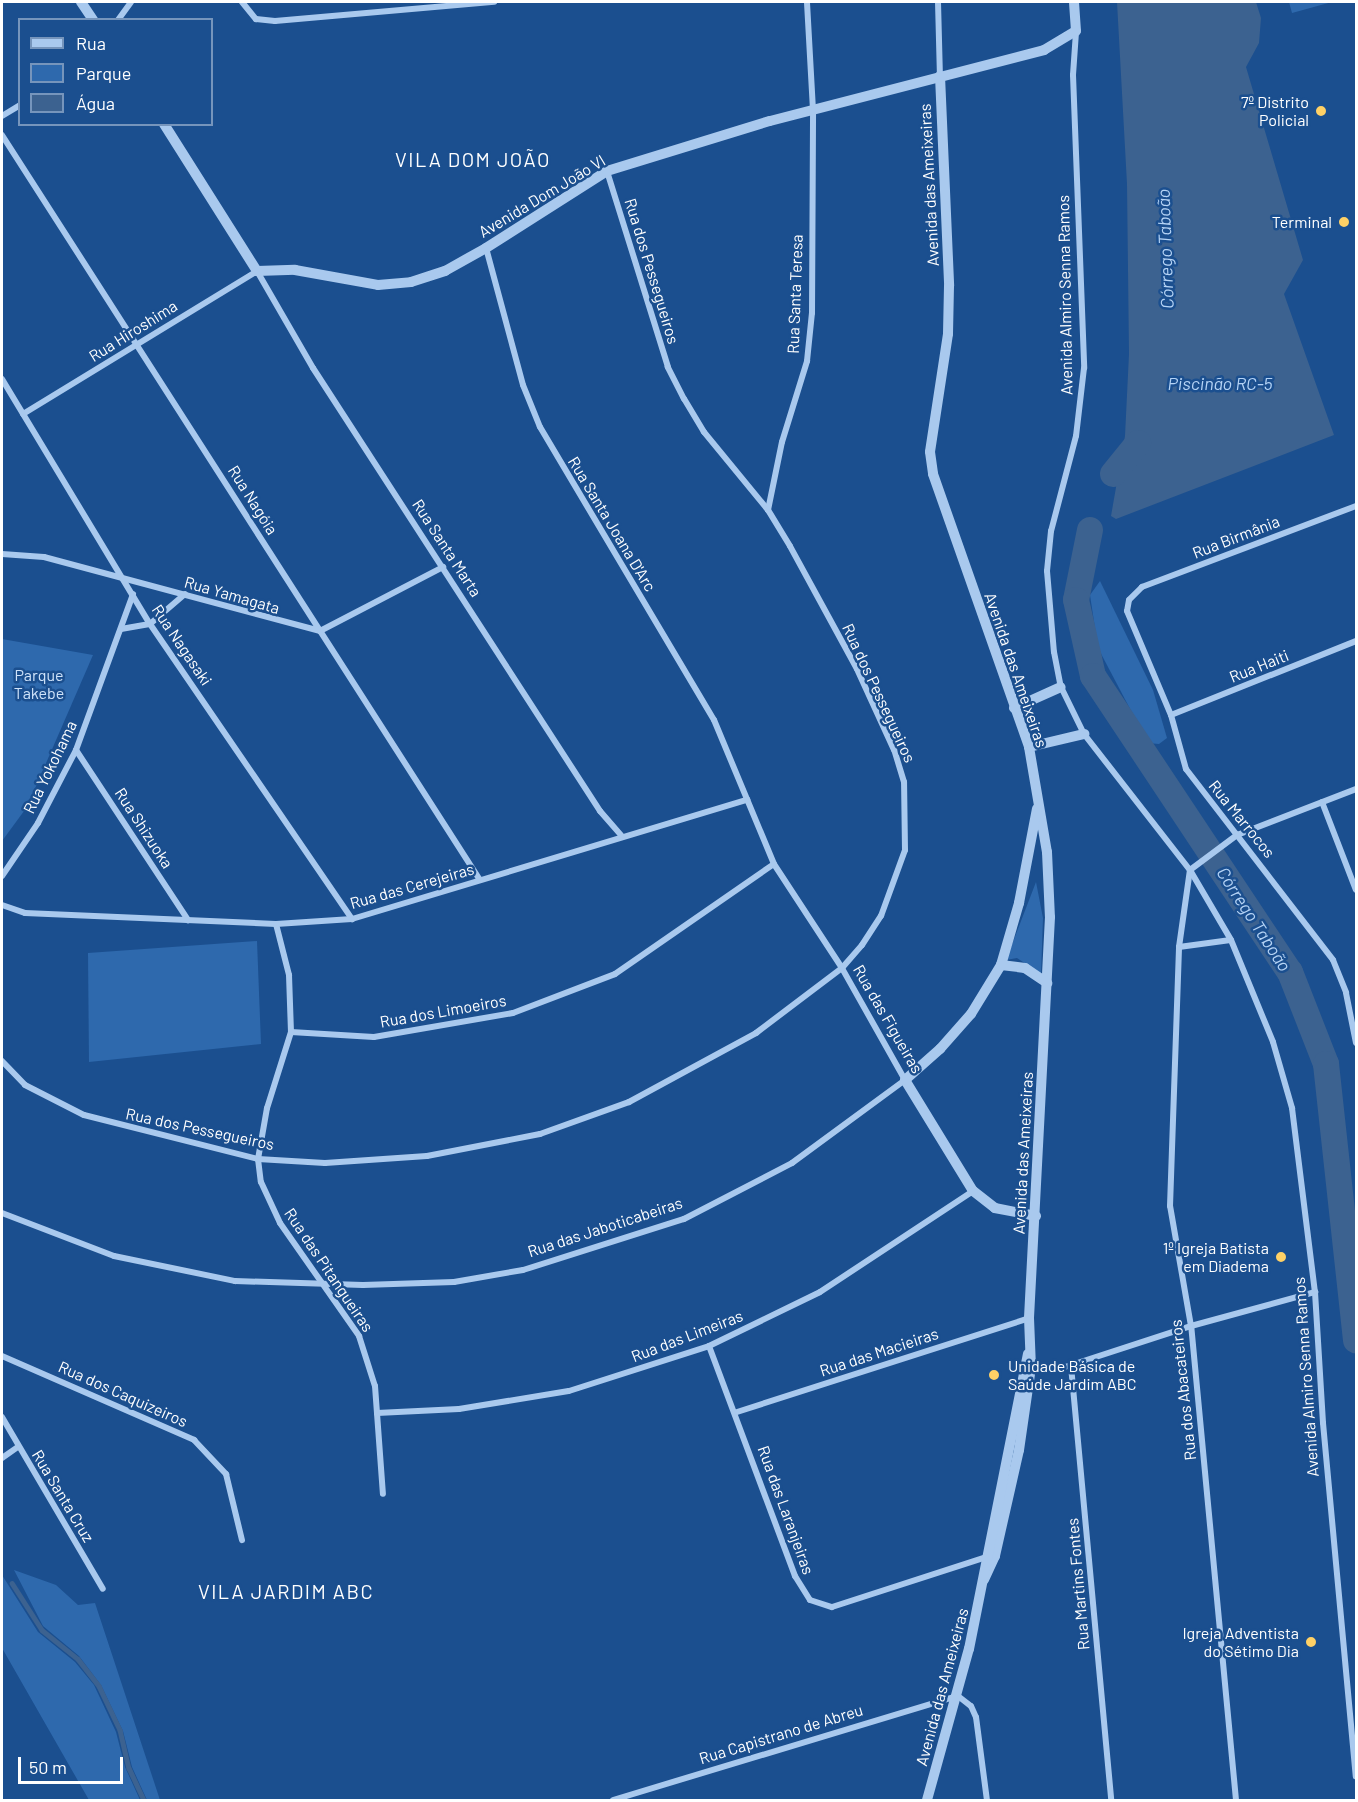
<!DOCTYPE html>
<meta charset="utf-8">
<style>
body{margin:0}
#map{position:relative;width:1358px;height:1802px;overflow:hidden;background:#1b4f8f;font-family:Barlow,sans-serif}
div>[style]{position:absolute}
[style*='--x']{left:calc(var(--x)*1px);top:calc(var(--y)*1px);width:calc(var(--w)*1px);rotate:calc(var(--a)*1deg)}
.green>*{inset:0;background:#2e69ad}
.water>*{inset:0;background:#3c6290}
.stream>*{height:4.5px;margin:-2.25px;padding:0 2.25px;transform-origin:2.25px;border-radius:2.25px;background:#3c6290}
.river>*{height:26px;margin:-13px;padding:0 13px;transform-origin:13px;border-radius:13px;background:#3c6290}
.minor>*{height:6px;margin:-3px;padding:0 3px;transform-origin:3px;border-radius:3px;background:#a9c9ee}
.tertiary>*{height:10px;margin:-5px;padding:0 5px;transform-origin:5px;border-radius:5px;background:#a9c9ee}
.dots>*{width:16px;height:16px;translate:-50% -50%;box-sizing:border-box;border:3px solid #1b4f8f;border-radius:50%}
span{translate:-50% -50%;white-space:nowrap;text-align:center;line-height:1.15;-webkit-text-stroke:5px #1b4f8f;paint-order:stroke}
.poi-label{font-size:16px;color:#fff}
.right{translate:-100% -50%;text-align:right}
.left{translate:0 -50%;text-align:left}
.street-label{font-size:16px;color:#fff}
.park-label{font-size:16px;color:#cfe3fa}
.water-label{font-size:18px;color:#b5d3f5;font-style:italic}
.quarter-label{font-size:20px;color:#fff;letter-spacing:1.5px}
.frame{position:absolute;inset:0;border:3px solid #fff;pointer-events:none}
.legend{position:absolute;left:18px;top:18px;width:195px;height:108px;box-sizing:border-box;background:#1b4f8f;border:2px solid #7695bc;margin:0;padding:8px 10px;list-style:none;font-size:18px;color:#fff}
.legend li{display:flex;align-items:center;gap:12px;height:30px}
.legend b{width:30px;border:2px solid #7695bc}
.scale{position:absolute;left:18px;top:1757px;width:105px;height:27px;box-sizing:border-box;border:3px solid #fff;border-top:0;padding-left:8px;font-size:18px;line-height:21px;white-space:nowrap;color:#fff;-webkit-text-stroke:4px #1b4f8f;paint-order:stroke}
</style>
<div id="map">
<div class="green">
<div style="clip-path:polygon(1289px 2px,1332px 2px,1292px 13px)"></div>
<div style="clip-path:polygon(1100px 581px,1153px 690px,1167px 738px,1159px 744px,1148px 743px,1098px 648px,1090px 595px)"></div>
<div style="clip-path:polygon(2px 639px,93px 655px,27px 807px,2px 841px)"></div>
<div style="clip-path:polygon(1036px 882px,1043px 918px,1041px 974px,1017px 958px,1006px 960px)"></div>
<div style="clip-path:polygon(257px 941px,261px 1044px,89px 1062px,88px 953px)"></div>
<div style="clip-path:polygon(14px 1570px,56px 1585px,78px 1605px,95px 1603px,160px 1800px,147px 1800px,132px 1767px,123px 1731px,101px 1685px,79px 1656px,43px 1626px)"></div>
<div style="clip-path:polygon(2px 1575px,38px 1632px,75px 1662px,94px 1685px,116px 1732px,125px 1767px,140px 1800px,89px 1800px,2px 1648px)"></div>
</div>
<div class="water">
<div style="clip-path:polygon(1117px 2px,1256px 2px,1261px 18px,1259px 43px,1246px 67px,1303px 260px,1284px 294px,1334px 435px,1116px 519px,1111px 516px,1125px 436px,1129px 354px,1127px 184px)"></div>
</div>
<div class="stream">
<div style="--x:12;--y:1583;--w:56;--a:57.4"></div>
<div style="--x:42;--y:1630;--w:46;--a:38.9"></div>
<div style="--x:78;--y:1659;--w:34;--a:52"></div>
<div style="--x:99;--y:1686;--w:49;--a:64.5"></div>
<div style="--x:120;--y:1730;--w:39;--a:77"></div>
<div style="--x:129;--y:1768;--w:35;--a:65"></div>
</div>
<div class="river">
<div style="--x:1113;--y:474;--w:40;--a:-51"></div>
<div style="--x:1090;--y:530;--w:71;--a:101.3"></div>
<div style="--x:1076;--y:600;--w:78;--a:77.4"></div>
<div style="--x:1093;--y:676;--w:356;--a:56.4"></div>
<div style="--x:1290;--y:972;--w:99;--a:68.6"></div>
<div style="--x:1326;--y:1064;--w:278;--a:83.8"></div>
</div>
<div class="minor">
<div style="--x:242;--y:2;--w:22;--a:51"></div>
<div style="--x:256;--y:19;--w:19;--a:6"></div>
<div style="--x:275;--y:21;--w:220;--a:-5"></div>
<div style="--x:938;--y:2;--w:74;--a:88.5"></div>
<div style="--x:118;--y:20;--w:22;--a:-54"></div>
<div style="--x:1076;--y:32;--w:43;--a:94"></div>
<div style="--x:1073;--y:75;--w:293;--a:87.8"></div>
<div style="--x:1084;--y:368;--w:68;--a:96.7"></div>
<div style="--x:1076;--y:436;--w:98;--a:104.7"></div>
<div style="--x:1051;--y:531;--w:40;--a:95.7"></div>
<div style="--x:1047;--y:571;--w:81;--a:85.1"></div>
<div style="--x:1054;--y:652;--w:36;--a:79"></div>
<div style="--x:1061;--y:687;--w:52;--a:63.9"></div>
<div style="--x:1084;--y:734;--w:172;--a:52.1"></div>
<div style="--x:1190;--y:870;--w:81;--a:59.6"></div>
<div style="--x:1231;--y:940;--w:110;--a:67.6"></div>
<div style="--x:1273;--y:1042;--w:69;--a:73.9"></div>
<div style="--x:1292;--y:1108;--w:185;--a:82.9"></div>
<div style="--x:1315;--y:1292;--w:131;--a:86.5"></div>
<div style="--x:1323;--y:1423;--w:355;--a:84.7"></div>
<div style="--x:2;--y:116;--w:21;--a:-31"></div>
<div style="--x:2;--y:135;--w:885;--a:57.32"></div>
<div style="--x:2;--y:379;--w:286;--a:58.9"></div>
<div style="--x:150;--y:624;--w:358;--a:55.6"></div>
<div style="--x:23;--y:414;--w:274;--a:-31.4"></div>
<div style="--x:257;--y:271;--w:112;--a:60"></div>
<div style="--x:313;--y:368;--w:528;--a:57.06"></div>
<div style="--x:600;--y:811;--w:32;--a:49"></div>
<div style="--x:1356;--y:506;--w:229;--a:159.3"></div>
<div style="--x:1142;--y:587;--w:18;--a:135"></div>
<div style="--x:1129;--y:600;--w:11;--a:100"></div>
<div style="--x:1127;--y:611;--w:113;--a:67.1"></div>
<div style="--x:1171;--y:715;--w:56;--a:74.5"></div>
<div style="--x:1186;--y:769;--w:241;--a:52.4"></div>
<div style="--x:1333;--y:960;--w:35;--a:68"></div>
<div style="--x:1346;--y:993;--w:51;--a:78.7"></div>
<div style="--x:768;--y:510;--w:69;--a:-78.4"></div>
<div style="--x:782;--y:442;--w:85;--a:-72.8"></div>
<div style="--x:807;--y:361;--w:48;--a:-84.1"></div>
<div style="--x:812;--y:313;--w:203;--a:-89.7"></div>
<div style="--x:813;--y:110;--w:108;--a:-93.2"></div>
<div style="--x:2;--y:554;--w:42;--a:4.1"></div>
<div style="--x:44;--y:557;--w:286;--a:15"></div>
<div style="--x:320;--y:631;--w:139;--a:-27.5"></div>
<div style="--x:121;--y:629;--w:29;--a:-10"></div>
<div style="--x:150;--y:624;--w:46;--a:-40.6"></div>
<div style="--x:1171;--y:715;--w:199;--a:-21.8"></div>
<div style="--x:76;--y:750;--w:204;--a:56.6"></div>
<div style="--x:1322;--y:802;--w:94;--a:68.9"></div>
<div style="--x:2;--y:876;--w:64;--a:-55.8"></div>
<div style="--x:38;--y:823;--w:82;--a:-62.5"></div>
<div style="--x:76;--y:750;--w:166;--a:-69.9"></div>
<div style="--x:2;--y:905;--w:24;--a:19"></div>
<div style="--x:25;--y:913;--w:251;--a:2.5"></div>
<div style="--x:276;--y:924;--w:76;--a:-3.8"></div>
<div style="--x:352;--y:919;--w:413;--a:-16.8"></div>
<div style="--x:276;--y:924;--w:53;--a:75.7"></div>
<div style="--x:289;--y:975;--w:57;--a:88"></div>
<div style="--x:291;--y:1032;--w:80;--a:107.5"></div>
<div style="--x:267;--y:1108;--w:52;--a:100"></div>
<div style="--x:258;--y:1159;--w:23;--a:83"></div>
<div style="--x:261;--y:1182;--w:45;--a:65.1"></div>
<div style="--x:280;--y:1223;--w:138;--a:55"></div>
<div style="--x:359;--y:1336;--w:52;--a:72.3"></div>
<div style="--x:375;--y:1386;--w:108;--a:85.8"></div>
<div style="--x:1179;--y:947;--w:52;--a:-7.7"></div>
<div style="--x:291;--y:1032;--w:83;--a:3.4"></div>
<div style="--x:374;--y:1037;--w:141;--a:-9.8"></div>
<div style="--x:513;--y:1013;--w:109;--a:-20.9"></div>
<div style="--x:615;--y:974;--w:193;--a:-34.7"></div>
<div style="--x:2;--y:1061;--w:33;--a:46"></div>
<div style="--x:25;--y:1085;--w:66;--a:27"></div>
<div style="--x:84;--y:1115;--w:179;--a:14.2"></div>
<div style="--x:258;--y:1159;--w:67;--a:3.4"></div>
<div style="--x:325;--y:1163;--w:102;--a:-3.9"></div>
<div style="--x:427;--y:1156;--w:115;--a:-11"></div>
<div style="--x:540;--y:1134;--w:95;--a:-19.8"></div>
<div style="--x:629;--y:1102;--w:145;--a:-28.5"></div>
<div style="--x:756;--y:1033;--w:108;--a:-37.1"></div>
<div style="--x:842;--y:968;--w:30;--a:-49"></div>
<div style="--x:862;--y:945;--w:35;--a:-57"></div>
<div style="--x:881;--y:916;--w:70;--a:-70"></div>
<div style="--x:905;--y:850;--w:68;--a:-90.8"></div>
<div style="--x:904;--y:782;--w:34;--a:-107"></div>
<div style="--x:894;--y:750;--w:89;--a:-114.6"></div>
<div style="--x:857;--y:669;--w:140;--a:-118.6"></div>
<div style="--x:790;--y:546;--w:42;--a:-121.4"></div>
<div style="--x:768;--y:510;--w:101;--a:-129.4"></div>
<div style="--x:704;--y:432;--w:39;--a:-121"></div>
<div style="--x:684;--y:399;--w:36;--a:-117"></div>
<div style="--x:668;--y:367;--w:205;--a:-107.3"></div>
<div style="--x:2;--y:1213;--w:120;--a:21"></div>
<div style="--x:114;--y:1256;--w:124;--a:11.7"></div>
<div style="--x:235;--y:1281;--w:128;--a:1.8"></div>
<div style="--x:363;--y:1285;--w:91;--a:-1.9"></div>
<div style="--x:454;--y:1282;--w:70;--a:-9.9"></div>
<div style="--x:523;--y:1270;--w:169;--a:-17.6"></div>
<div style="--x:684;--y:1219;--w:122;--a:-27.4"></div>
<div style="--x:792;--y:1163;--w:140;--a:-36.3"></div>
<div style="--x:905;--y:1080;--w:129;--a:-119.4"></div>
<div style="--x:842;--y:968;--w:124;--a:-123.2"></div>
<div style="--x:774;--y:864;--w:156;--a:-112.6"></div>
<div style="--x:714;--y:720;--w:341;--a:-120.7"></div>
<div style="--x:540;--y:427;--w:45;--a:-112"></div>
<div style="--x:523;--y:385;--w:142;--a:-105.1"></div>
<div style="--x:709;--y:1346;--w:246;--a:69.5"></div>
<div style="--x:795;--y:1576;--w:28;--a:58"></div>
<div style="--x:810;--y:1600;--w:23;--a:18"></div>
<div style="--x:832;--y:1607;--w:166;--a:-17.9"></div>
<div style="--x:2;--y:1356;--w:210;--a:23.6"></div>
<div style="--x:194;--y:1440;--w:47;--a:46.7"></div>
<div style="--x:226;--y:1474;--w:68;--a:76.4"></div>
<div style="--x:1030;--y:1366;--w:32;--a:4"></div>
<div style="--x:1062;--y:1368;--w:136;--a:-18"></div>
<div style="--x:1191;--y:1326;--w:129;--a:-15.3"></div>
<div style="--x:1071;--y:1366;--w:436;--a:84.7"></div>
<div style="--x:737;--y:1412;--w:307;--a:-17.8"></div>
<div style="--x:377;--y:1413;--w:82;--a:-2.8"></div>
<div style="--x:459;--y:1409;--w:111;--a:-9.3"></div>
<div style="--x:569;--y:1391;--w:147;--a:-17.8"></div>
<div style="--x:709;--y:1346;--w:123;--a:-25.9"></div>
<div style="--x:820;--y:1292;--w:183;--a:-33.4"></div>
<div style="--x:2;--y:1417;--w:199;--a:59.6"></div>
<div style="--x:2;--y:1458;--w:19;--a:-35"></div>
<div style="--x:613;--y:1800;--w:360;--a:-16.8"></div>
<div style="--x:958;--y:1696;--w:16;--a:38"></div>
<div style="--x:971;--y:1706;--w:12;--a:66"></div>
<div style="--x:976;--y:1717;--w:84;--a:82.5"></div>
<div style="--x:1236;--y:1800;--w:476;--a:-95.4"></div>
<div style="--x:1191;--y:1326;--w:122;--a:-99.9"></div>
<div style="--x:1170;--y:1206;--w:259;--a:-88"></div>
<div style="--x:1179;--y:947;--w:78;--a:-81.9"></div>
<div style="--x:1190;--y:870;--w:59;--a:-36.7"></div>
<div style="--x:1237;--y:835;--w:128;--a:-21.1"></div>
</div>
<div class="tertiary">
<div style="--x:81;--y:2;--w:22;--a:56"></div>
<div style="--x:940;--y:76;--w:210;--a:87.5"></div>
<div style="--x:949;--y:286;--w:48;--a:91.2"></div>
<div style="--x:948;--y:334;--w:119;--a:98.7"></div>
<div style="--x:930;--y:452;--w:22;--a:82"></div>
<div style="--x:933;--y:474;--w:289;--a:70.6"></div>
<div style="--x:1029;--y:747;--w:107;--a:80.3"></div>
<div style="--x:1047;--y:852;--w:65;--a:87.4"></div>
<div style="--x:1050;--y:917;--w:402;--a:93"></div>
<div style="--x:1029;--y:1318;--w:49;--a:87.7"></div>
<div style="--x:1031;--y:1367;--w:84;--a:98.2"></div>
<div style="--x:1019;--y:1450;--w:109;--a:102.8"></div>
<div style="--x:995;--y:1556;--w:26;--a:115"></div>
<div style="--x:164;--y:124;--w:174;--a:57.7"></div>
<div style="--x:257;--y:271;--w:38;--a:-2"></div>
<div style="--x:295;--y:270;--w:84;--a:10.2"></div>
<div style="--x:378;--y:285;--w:33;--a:-5"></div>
<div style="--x:411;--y:282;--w:36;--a:-18"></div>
<div style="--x:445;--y:271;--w:47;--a:-29.3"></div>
<div style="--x:486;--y:248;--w:143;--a:-32.5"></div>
<div style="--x:607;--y:171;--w:170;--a:-17.1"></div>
<div style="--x:770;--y:121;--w:283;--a:-14.5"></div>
<div style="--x:1044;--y:50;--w:37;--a:-31"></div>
<div style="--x:1076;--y:31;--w:29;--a:-94"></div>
<div style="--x:1014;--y:708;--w:51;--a:-24.1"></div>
<div style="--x:1029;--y:747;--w:57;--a:-13.3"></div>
<div style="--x:1001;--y:965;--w:24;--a:7"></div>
<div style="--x:1025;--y:968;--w:27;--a:34"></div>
<div style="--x:1036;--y:1216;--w:42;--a:-169"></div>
<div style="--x:995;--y:1208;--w:28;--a:-142"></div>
<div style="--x:973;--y:1191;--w:130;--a:-121.5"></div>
<div style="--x:905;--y:1080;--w:47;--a:-41.5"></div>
<div style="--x:940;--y:1049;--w:47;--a:-48.5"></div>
<div style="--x:971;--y:1014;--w:57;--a:-58.5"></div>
<div style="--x:1001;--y:965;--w:65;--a:-73.8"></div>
<div style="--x:1019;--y:903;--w:96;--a:-79.2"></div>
<div style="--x:927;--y:1800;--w:157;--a:-74.5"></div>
<div style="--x:969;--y:1649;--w:301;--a:-78.7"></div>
</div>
<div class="dots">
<div style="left:1321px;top:111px;background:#ffd166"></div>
<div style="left:1344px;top:222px;background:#ffd166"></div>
<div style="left:1281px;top:1257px;background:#ffd166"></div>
<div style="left:994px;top:1375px;background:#ffd166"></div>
<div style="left:1311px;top:1642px;background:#ffd166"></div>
</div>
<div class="poi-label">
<span class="right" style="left:1309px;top:111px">7º Distrito<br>Policial</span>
<span class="right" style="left:1332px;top:222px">Terminal</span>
<span class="right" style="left:1269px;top:1257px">1º Igreja Batista<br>em Diadema</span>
<span class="left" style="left:1008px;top:1375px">Unidade Básica de<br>Saúde Jardim ABC</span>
<span class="right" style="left:1299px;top:1642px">Igreja Adventista<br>do Sétimo Dia</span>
</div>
<div class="street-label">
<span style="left:929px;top:185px;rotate:-93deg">Avenida das Ameixeiras</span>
<span style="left:542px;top:196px;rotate:-31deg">Avenida Dom João VI</span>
<span style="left:652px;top:271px;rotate:73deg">Rua dos Pessegueiros</span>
<span style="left:795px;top:294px;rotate:-88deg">Rua Santa Teresa</span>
<span style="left:1065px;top:295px;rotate:-91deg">Avenida Almiro Senna Ramos</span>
<span style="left:133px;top:331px;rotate:-32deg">Rua Hiroshima</span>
<span style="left:253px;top:500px;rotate:58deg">Rua Nagóia</span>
<span style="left:612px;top:524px;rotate:59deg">Rua Santa Joana D'Arc</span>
<span style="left:1236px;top:537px;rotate:-21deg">Rua Birmânia</span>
<span style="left:447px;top:548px;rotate:57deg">Rua Santa Marta</span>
<span style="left:232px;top:595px;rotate:16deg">Rua Yamagata</span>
<span style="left:182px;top:645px;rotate:56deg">Rua Nagasaki</span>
<span style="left:1259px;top:666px;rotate:-22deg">Rua Haiti</span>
<span style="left:1016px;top:670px;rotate:71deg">Avenida das Ameixeiras</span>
<span style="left:879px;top:693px;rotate:65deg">Rua dos Pessegueiros</span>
<span style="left:50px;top:767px;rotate:-64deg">Rua Yokohama</span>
<span style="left:1242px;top:819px;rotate:51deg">Rua Marrocos</span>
<span style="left:144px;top:828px;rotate:57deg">Rua Shizuoka</span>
<span style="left:412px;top:886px;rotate:-16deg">Rua das Cerejeiras</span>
<span style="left:443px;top:1011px;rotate:-10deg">Rua dos Limoeiros</span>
<span style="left:888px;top:1019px;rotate:60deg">Rua das Figueiras</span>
<span style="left:200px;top:1129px;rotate:12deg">Rua dos Pessegueiros</span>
<span style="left:1023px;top:1153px;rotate:-87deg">Avenida das Ameixeiras</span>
<span style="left:605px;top:1227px;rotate:-18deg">Rua das Jaboticabeiras</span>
<span style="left:329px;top:1270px;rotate:56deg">Rua das Pitangueiras</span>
<span style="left:687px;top:1336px;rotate:-21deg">Rua das Limeiras</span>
<span style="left:879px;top:1352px;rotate:-18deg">Rua das Macieiras</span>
<span style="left:1306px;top:1377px;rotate:-94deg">Avenida Almiro Senna Ramos</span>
<span style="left:1183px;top:1390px;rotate:-96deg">Rua dos Abacateiros</span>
<span style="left:123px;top:1394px;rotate:24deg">Rua dos Caquizeiros</span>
<span style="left:63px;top:1496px;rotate:59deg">Rua Santa Cruz</span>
<span style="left:786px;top:1510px;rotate:70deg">Rua das Laranjeiras</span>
<span style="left:1078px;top:1584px;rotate:-95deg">Rua Martins Fontes</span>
<span style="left:942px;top:1687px;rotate:-75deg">Avenida das Ameixeiras</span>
<span style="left:781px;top:1734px;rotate:-17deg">Rua Capistrano de Abreu</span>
</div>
<div class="park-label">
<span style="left:39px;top:684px">Parque<br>Takebe</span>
</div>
<div class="water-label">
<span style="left:1165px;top:249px;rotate:-92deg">Córrego Taboão</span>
<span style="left:1220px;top:383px">Piscinão RC-5</span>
<span style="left:1254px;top:919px;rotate:57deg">Córrego Taboão</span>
</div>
<div class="quarter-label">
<span style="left:473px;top:159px">VILA DOM JOÃO</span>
<span style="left:286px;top:1591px">VILA JARDIM ABC</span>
</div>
<div class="frame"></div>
<ul class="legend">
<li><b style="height:8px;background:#a9c9ee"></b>Rua</li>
<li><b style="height:16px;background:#2e69ad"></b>Parque</li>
<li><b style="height:16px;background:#3c6290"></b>Água</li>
</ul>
<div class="scale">50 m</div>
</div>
